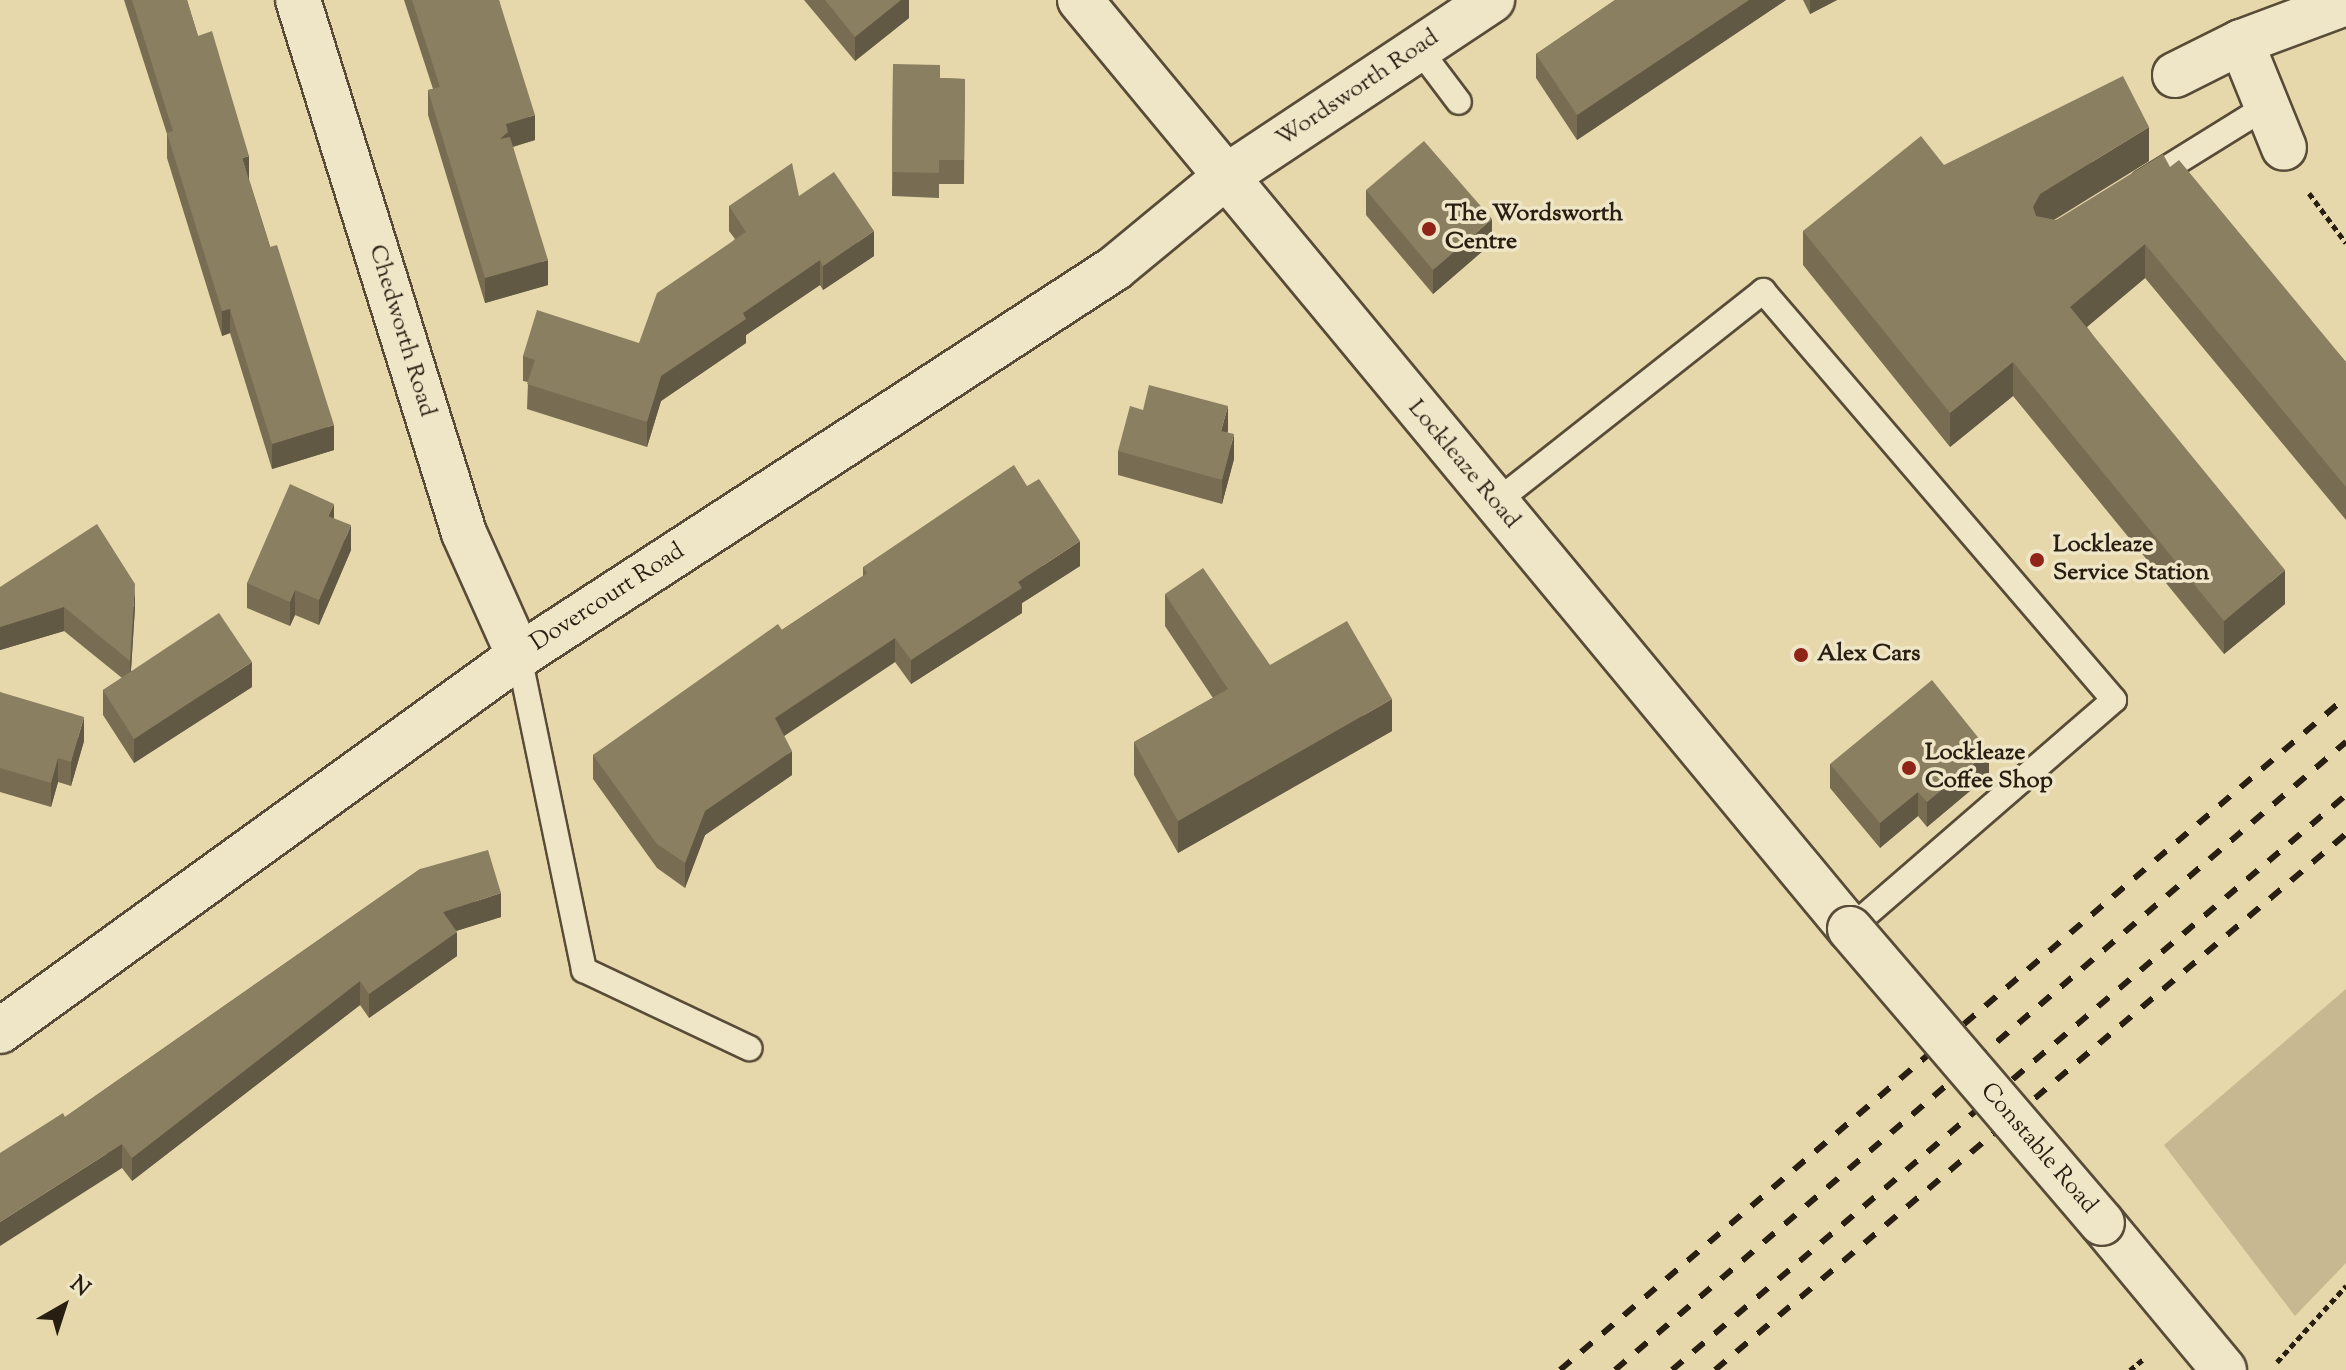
<!DOCTYPE html>
<style>
body{margin:0}
#map{position:relative;width:2346px;height:1370px;overflow:hidden;background:#e7d8ab;font-family:"Sorts Mill Goudy",serif}
div>[style]{position:absolute}
[style*='--x']{left:calc(var(--x)*1px);top:calc(var(--y)*1px);width:calc(var(--w)*1px);rotate:calc(var(--a)*1deg)}
.green>*{inset:0;background:#c7b891}
.path>*{height:5px;margin-top:-2.5px;transform-origin:0;background:repeating-linear-gradient(90deg,#281e11 0 6px,transparent 0 10px)}
.roads{filter:drop-shadow(2px 0 #584c38) drop-shadow(-2px 0 #584c38) drop-shadow(0 2px #584c38) drop-shadow(0 -2px #584c38)}
.service>*{height:24px;margin:-12px;padding:0 12px;transform-origin:12px;border-radius:12px;background:#efe6c8}
.minor>*{height:44px;margin:-22px;padding:0 22px;transform-origin:22px;border-radius:22px;background:#efe6c8}
.rail>*{height:6px;margin-top:-3px;transform-origin:0;background:repeating-linear-gradient(90deg,#281e11 0 14px,transparent 0 28px)}
.bridges{filter:drop-shadow(2px 0 #584c38) drop-shadow(-2px 0 #584c38) drop-shadow(0 2px #584c38) drop-shadow(0 -2px #584c38)}
.minor-bridge>*{height:44px;margin:-22px;padding:0 22px;transform-origin:22px;border-radius:22px;background:#efe6c8}
.wall>*{inset:0;background:#786d53}
.shaded-wall>*{inset:0;background:#615944}
.building>*{inset:0;background:#8b7f61}
.dots>*{width:22px;height:22px;translate:-50% -50%;box-sizing:border-box;border:4px solid #efe6c8;border-radius:50%}
span{translate:-50% -50%;white-space:nowrap;text-align:center;line-height:1.15;-webkit-text-stroke:7px #efe6c8;paint-order:stroke}
.street-label{font-size:24px;color:#281e11}
.poi-label{font-size:24px;color:#281e11;font-weight:700}
.left{translate:0 -50%;text-align:left}
.north{position:absolute;left:24px;top:1266px;width:80px;height:80px;-webkit-text-stroke:6px #efe6c8;paint-order:stroke;rotate:39deg;font-size:22px;font-weight:700;line-height:32px;text-align:center;color:#281e11}
.north::after{content:'';display:block;margin:auto;width:28px;height:36px;background:#281e11;clip-path:polygon(50% 0,100% 100%,50% 72%,0 100%)}
</style>
<div id="map">
<div class="green">
<div style="clip-path:polygon(2346px 989px,2346px 1263px,2295px 1316px,2164px 1145px)"></div>
</div>
<div class="path">
<div style="--x:2309;--y:193;--w:62;--a:53.5"></div>
<div style="--x:2277;--y:1362;--w:103;--a:-47.8"></div>
<div style="--x:2130;--y:1370;--w:19;--a:-39"></div>
</div>
<div class="roads">
<div class="service">
<div style="--x:1419;--y:49;--w:66;--a:53"></div>
<div style="--x:2143;--y:183;--w:146;--a:-31.8"></div>
<div style="--x:1495;--y:503;--w:342;--a:-38.3"></div>
<div style="--x:1763;--y:291;--w:539;--a:49.36"></div>
<div style="--x:2114;--y:700;--w:349;--a:139.1"></div>
<div style="--x:519;--y:656;--w:321;--a:78.3"></div>
<div style="--x:584;--y:970;--w:183;--a:25.3"></div>
</div>
<div class="minor">
<div style="--x:298;--y:0;--w:558;--a:72.7"></div>
<div style="--x:464;--y:533;--w:135;--a:65.9"></div>
<div style="--x:1080;--y:0;--w:1207;--a:50.35"></div>
<div style="--x:2241;--y:42;--w:114;--a:67.9"></div>
<div style="--x:2175;--y:75;--w:74;--a:-26.6"></div>
<div style="--x:2241;--y:42;--w:112;--a:-20.4"></div>
<div style="--x:0;--y:1031;--w:640;--a:-35.85"></div>
<div style="--x:519;--y:656;--w:711;--a:-33.06"></div>
<div style="--x:1115;--y:268;--w:141;--a:-39.5"></div>
<div style="--x:1224;--y:178;--w:322;--a:-33.6"></div>
<div style="--x:2102;--y:1223;--w:191;--a:50.3"></div>
</div>
</div>
<div class="rail">
<div style="--x:1560;--y:1370;--w:1035;--a:-40.57"></div>
<div style="--x:1615;--y:1370;--w:964;--a:-40.67"></div>
<div style="--x:1672;--y:1370;--w:886;--a:-40.47"></div>
<div style="--x:1715;--y:1370;--w:828;--a:-40.35"></div>
</div>
<div class="bridges">
<div class="minor-bridge">
<div style="--x:1850;--y:929;--w:387;--a:49.4"></div>
</div>
</div>
<div class="wall">
<div style="clip-path:polygon(124px 0,187px 0,198px 36px,249px 179px,334px 450px,272px 469px,230px 333px,222px 336px,167px 158px,167px 134px)"></div>
<div style="clip-path:polygon(404px 0,499px 0,535px 140px,513px 147px,548px 285px,485px 303px,428px 115px,428px 90px,433px 89px)"></div>
<div style="clip-path:polygon(804px 0,909px 0,909px 18px,855px 61px)"></div>
<div style="clip-path:polygon(1615px 0,1786px 0,1577px 140px,1536px 78px,1536px 54px)"></div>
<div style="clip-path:polygon(1803px 0,1837px 0,1810px 14px)"></div>
<div style="clip-path:polygon(893px 64px,940px 78px,965px 79px,964px 184px,939px 184px,939px 198px,892px 196px)"></div>
<div style="clip-path:polygon(2149px 161px,2054px 220px,2056px 220px,2170px 167px,2346px 362px,2346px 520px,2145px 278px,2087px 327px,2285px 604px,2224px 654px,2013px 396px,1950px 447px,1803px 265px,1803px 231px,1944px 165px)"></div>
<div style="clip-path:polygon(1366px 190px,1492px 243px,1433px 294px,1366px 215px)"></div>
<div style="clip-path:polygon(799px 196px,874px 256px,823px 290px,820px 285px,746px 335px,746px 343px,661px 401px,647px 447px,527px 409px,528px 382px,523px 381px,523px 356px,639px 343px,735px 239px,729px 231px,729px 206px)"></div>
<div style="clip-path:polygon(1227px 433px,1234px 459px,1222px 504px,1118px 475px,1118px 451px)"></div>
<div style="clip-path:polygon(334px 518px,351px 550px,319px 625px,295px 615px,290px 626px,247px 608px,247px 583px)"></div>
<div style="clip-path:polygon(1080px 566px,1022px 603px,1022px 613px,911px 684px,895px 662px,784px 736px,792px 775px,705px 835px,685px 888px,657px 868px,593px 779px,593px 755px,863px 576px,863px 567px)"></div>
<div style="clip-path:polygon(0 587px,135px 607px,131px 671px,252px 687px,134px 763px,103px 715px,103px 690px,122px 678px,64px 631px,0 650px)"></div>
<div style="clip-path:polygon(1165px 594px,1270px 665px,1392px 731px,1178px 853px,1134px 775px,1134px 742px,1213px 698px,1165px 626px)"></div>
<div style="clip-path:polygon(0 692px,84px 741px,71px 786px,58px 782px,51px 807px,0 792px)"></div>
<div style="clip-path:polygon(1830px 764px,1989px 775px,1927px 827px,1918px 816px,1880px 848px,1830px 788px)"></div>
<div style="clip-path:polygon(420px 869px,501px 917px,456px 931px,457px 956px,369px 1018px,360px 1005px,132px 1181px,122px 1168px,65px 1117px)"></div>
</div>
<div class="shaded-wall">
<div style="clip-path:polygon(901px 0,909px 0,909px 18px,855px 61px,855px 37px)"></div>
<div style="clip-path:polygon(1749px 0,1786px 0,1577px 140px,1577px 115px)"></div>
<div style="clip-path:polygon(1810px 0,1837px 0,1810px 14px)"></div>
<div style="clip-path:polygon(535px 115px,535px 140px,508px 148px,500px 139px,506px 124px)"></div>
<div style="clip-path:polygon(2149px 127px,2149px 161px,2040px 228px,2033px 207px,2040px 194px)"></div>
<div style="clip-path:polygon(249px 156px,249px 181px,242px 158px)"></div>
<div style="clip-path:polygon(1492px 219px,1492px 243px,1433px 294px,1433px 270px)"></div>
<div style="clip-path:polygon(874px 231px,874px 256px,823px 290px,823px 266px)"></div>
<div style="clip-path:polygon(2145px 244px,2145px 278px,2070px 341px,2070px 307px)"></div>
<div style="clip-path:polygon(548px 260px,548px 285px,485px 303px,485px 278px)"></div>
<div style="clip-path:polygon(820px 260px,820px 285px,746px 335px,746px 343px,661px 401px,647px 447px,647px 422px,661px 376px,743px 313px)"></div>
<div style="clip-path:polygon(230px 309px,230px 333px,222px 336px,222px 311px)"></div>
<div style="clip-path:polygon(2013px 362px,2013px 396px,1950px 447px,1950px 413px)"></div>
<div style="clip-path:polygon(1228px 406px,1228px 431px,1221px 455px,1221px 431px)"></div>
<div style="clip-path:polygon(334px 425px,334px 450px,272px 469px,272px 444px)"></div>
<div style="clip-path:polygon(1234px 434px,1234px 459px,1222px 504px,1222px 480px)"></div>
<div style="clip-path:polygon(334px 504px,334px 528px,328px 516px)"></div>
<div style="clip-path:polygon(351px 525px,351px 550px,319px 625px,319px 600px)"></div>
<div style="clip-path:polygon(1080px 541px,1080px 566px,1022px 603px,1022px 613px,911px 684px,911px 660px,1018px 582px)"></div>
<div style="clip-path:polygon(2285px 570px,2285px 604px,2224px 654px,2224px 621px)"></div>
<div style="clip-path:polygon(135px 584px,135px 607px,130px 685px,130px 661px)"></div>
<div style="clip-path:polygon(295px 590px,295px 615px,290px 626px,290px 602px)"></div>
<div style="clip-path:polygon(64px 607px,64px 631px,0 650px,0 627px)"></div>
<div style="clip-path:polygon(895px 638px,895px 662px,775px 742px,775px 718px)"></div>
<div style="clip-path:polygon(252px 662px,252px 687px,134px 763px,134px 739px)"></div>
<div style="clip-path:polygon(1392px 699px,1392px 731px,1178px 853px,1178px 821px)"></div>
<div style="clip-path:polygon(84px 717px,84px 741px,71px 786px,71px 762px)"></div>
<div style="clip-path:polygon(792px 751px,792px 775px,705px 835px,685px 888px,685px 863px,705px 811px)"></div>
<div style="clip-path:polygon(1989px 751px,1989px 775px,1927px 827px,1927px 802px)"></div>
<div style="clip-path:polygon(58px 758px,58px 782px,51px 807px,51px 783px)"></div>
<div style="clip-path:polygon(1918px 792px,1918px 816px,1880px 848px,1880px 823px)"></div>
<div style="clip-path:polygon(501px 893px,501px 917px,443px 935px,443px 912px)"></div>
<div style="clip-path:polygon(457px 932px,457px 956px,369px 1018px,369px 994px)"></div>
<div style="clip-path:polygon(360px 981px,360px 1005px,132px 1181px,132px 1158px)"></div>
<div style="clip-path:polygon(122px 1144px,122px 1168px,0 1246px,0 1222px)"></div>
</div>
<div class="building">
<div style="clip-path:polygon(132px 0,187px 0,198px 36px,212px 31px,249px 156px,242px 158px,256px 203px,270px 247px,277px 245px,334px 425px,272px 444px,230px 309px,222px 311px,167px 133px,173px 131px)"></div>
<div style="clip-path:polygon(412px 0,499px 0,535px 115px,506px 124px,508px 132px,500px 139px,510px 137px,548px 260px,485px 278px,428px 90px,440px 87px)"></div>
<div style="clip-path:polygon(825px 0,901px 0,855px 37px)"></div>
<div style="clip-path:polygon(1615px 0,1749px 0,1577px 115px,1536px 54px)"></div>
<div style="clip-path:polygon(893px 64px,940px 65px,940px 78px,965px 79px,964px 160px,939px 160px,939px 173px,892px 172px)"></div>
<div style="clip-path:polygon(2123px 76px,2149px 127px,2040px 194px,2033px 207px,2036px 216px,2056px 220px,2163px 154px,2170px 167px,2179px 160px,2346px 362px,2346px 487px,2145px 244px,2070px 307px,2285px 570px,2224px 621px,2013px 362px,1950px 413px,1803px 231px,1921px 136px,1944px 165px)"></div>
<div style="clip-path:polygon(1424px 141px,1492px 219px,1433px 270px,1366px 190px)"></div>
<div style="clip-path:polygon(792px 163px,799px 196px,834px 172px,874px 231px,823px 266px,820px 260px,743px 313px,746px 319px,661px 376px,647px 422px,527px 384px,535px 360px,523px 356px,537px 310px,639px 343px,657px 293px,746px 232px,729px 206px)"></div>
<div style="clip-path:polygon(1149px 385px,1228px 406px,1221px 431px,1234px 434px,1222px 480px,1118px 451px,1130px 406px,1143px 410px)"></div>
<div style="clip-path:polygon(1014px 465px,1027px 486px,1039px 479px,1080px 541px,1018px 582px,1022px 588px,911px 660px,895px 638px,775px 718px,792px 751px,705px 811px,685px 863px,657px 844px,593px 755px,778px 624px,782px 630px,867px 573px,863px 567px)"></div>
<div style="clip-path:polygon(290px 484px,334px 504px,328px 516px,351px 525px,319px 600px,295px 590px,290px 602px,247px 583px)"></div>
<div style="clip-path:polygon(97px 524px,135px 584px,130px 661px,64px 607px,0 627px,0 587px)"></div>
<div style="clip-path:polygon(1203px 568px,1270px 665px,1347px 621px,1392px 699px,1178px 821px,1134px 742px,1228px 689px,1165px 594px)"></div>
<div style="clip-path:polygon(219px 613px,252px 662px,134px 739px,103px 690px)"></div>
<div style="clip-path:polygon(1932px 680px,1989px 751px,1927px 802px,1918px 792px,1880px 823px,1830px 764px)"></div>
<div style="clip-path:polygon(0 692px,84px 717px,71px 762px,58px 758px,51px 783px,0 768px)"></div>
<div style="clip-path:polygon(488px 850px,501px 893px,443px 912px,457px 932px,369px 994px,360px 981px,132px 1158px,122px 1144px,0 1222px,0 1153px,63px 1113px,65px 1117px,420px 869px)"></div>
</div>
<div class="dots">
<div style="left:1429px;top:229px;background:#8f2418"></div>
<div style="left:2037px;top:560px;background:#8f2418"></div>
<div style="left:1801px;top:655px;background:#8f2418"></div>
<div style="left:1909px;top:768px;background:#8f2418"></div>
</div>
<div class="street-label">
<span style="left:1358px;top:89px;rotate:-34deg">Wordsworth Road</span>
<span style="left:401px;top:331px;rotate:73deg">Chedworth Road</span>
<span style="left:1463px;top:465px;rotate:50deg">Lockleaze Road</span>
<span style="left:608px;top:598px;rotate:-33deg">Dovercourt Road</span>
<span style="left:2038px;top:1149px;rotate:49deg">Constable Road</span>
</div>
<div class="poi-label">
<span class="left" style="left:1445px;top:229px">The Wordsworth<br>Centre</span>
<span class="left" style="left:2053px;top:560px">Lockleaze<br>Service Station</span>
<span class="left" style="left:1817px;top:655px">Alex Cars</span>
<span class="left" style="left:1925px;top:768px">Lockleaze<br>Coffee Shop</span>
</div>
<div class="north">N</div>
</div>
